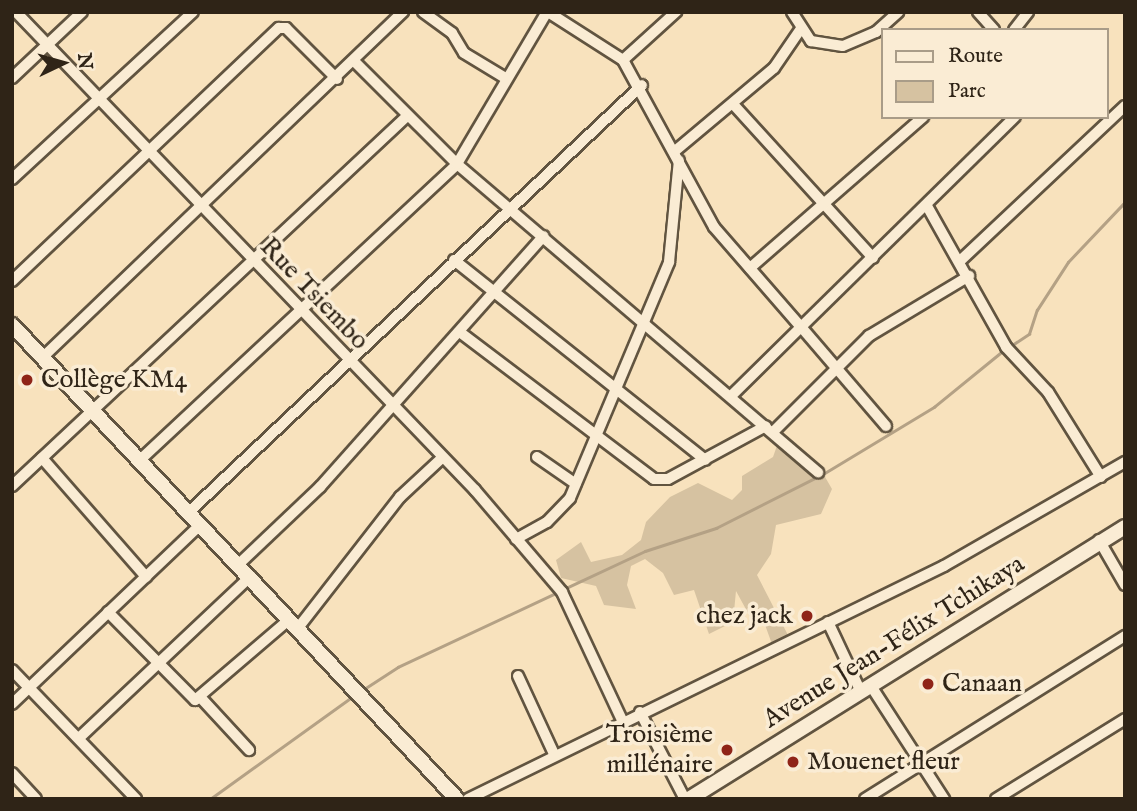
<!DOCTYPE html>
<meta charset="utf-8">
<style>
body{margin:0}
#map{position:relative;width:1137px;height:811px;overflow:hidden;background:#f8e2bd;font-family:"IM FELL English",serif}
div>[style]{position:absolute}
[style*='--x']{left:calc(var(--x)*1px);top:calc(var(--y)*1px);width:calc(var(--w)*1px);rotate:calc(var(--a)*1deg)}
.green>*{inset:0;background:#d6c2a1}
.stream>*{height:2.5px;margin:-1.25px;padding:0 1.25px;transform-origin:1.25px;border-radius:1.25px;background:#b4a185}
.roads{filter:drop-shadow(2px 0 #615440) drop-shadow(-2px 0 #615440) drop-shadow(0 2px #615440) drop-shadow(0 -2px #615440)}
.street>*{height:10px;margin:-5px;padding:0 5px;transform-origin:5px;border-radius:5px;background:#faecd4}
.secondary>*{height:14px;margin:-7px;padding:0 7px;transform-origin:7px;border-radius:7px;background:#faecd4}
.dots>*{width:19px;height:19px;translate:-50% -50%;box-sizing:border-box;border:4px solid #faecd4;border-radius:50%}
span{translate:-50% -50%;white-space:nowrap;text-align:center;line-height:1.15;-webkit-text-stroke:7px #faecd4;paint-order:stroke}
.street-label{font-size:26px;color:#2f2417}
.poi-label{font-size:26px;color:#2f2417}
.left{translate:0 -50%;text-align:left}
.right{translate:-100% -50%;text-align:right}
.frame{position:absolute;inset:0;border:14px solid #2f2417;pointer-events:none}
.legend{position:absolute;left:881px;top:28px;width:228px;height:91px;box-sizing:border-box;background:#faecd4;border:2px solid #a99c88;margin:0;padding:9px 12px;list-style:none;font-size:21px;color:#2f2417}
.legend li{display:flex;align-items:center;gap:14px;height:35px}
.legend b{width:35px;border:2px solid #a99c88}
.north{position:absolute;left:28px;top:28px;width:70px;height:70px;-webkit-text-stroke:5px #faecd4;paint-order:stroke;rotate:85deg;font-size:19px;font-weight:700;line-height:28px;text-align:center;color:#2f2417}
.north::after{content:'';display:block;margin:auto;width:24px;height:32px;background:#2f2417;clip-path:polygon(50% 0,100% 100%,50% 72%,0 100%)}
</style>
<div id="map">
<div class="green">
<div style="clip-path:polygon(780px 437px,821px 470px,832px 489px,821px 514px,776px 525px,771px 554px,757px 575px,790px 639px,773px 647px,764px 622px,754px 624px,736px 591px,733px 622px,709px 634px,694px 590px,674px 595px,663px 573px,645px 559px,631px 566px,627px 585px,636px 609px,604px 605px,596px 586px,561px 578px,556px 560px,581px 542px,591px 562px,622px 555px,641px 540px,646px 522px,670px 497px,698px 483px,732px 500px,742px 490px,742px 476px,773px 457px)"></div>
</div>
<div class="stream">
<div style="--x:1009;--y:347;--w:24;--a:-33"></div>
<div style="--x:1029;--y:334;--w:25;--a:-72"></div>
<div style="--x:1037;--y:310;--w:57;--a:-57.1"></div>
<div style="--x:1068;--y:262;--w:83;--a:-46.5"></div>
<div style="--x:564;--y:589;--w:89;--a:-25.1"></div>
<div style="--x:645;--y:551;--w:75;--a:-17.9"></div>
<div style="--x:716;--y:528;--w:120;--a:-26.8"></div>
<div style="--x:823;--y:474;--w:130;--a:-31.1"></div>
<div style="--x:934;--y:407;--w:90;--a:-39.2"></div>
<div style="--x:361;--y:691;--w:44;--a:-33"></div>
<div style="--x:398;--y:667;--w:177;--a:-25.1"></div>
<div style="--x:210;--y:799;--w:175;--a:-35.7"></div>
</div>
<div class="roads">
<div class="street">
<div style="--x:16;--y:12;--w:663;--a:46.16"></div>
<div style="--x:475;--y:490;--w:134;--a:49.5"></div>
<div style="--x:562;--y:592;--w:141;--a:64.9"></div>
<div style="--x:423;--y:12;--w:36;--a:36"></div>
<div style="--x:452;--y:33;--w:23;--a:59"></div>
<div style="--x:464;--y:53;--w:50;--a:31.2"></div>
<div style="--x:548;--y:12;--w:89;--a:32.6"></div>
<div style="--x:623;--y:60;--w:190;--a:61.4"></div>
<div style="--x:714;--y:227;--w:133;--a:49"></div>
<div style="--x:801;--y:327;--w:97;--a:135.4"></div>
<div style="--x:792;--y:12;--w:35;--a:57"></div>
<div style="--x:811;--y:41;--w:32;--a:9"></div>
<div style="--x:843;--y:46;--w:36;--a:-23"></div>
<div style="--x:876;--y:32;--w:30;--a:-42"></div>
<div style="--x:978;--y:12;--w:24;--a:48"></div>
<div style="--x:1014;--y:30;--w:23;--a:-52"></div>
<div style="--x:623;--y:60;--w:72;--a:-42.2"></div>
<div style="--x:355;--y:62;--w:144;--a:45"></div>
<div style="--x:457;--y:164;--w:475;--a:40.5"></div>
<div style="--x:12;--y:78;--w:96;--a:-43.3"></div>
<div style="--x:733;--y:104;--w:208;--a:47.7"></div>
<div style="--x:675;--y:151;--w:129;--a:-40"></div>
<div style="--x:774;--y:68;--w:46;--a:-55.6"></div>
<div style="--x:12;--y:179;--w:246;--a:-42.7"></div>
<div style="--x:927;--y:206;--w:162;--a:60.7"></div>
<div style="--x:1006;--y:347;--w:62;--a:47"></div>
<div style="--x:1048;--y:392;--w:100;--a:58.1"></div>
<div style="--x:454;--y:260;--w:321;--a:38.5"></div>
<div style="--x:961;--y:260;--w:225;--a:-43.2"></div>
<div style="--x:750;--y:268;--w:230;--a:-41.1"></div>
<div style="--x:12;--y:281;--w:368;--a:-43.5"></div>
<div style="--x:279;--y:28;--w:7;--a:0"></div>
<div style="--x:286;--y:28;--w:72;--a:45"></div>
<div style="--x:461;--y:333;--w:242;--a:37.1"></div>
<div style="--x:654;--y:479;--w:14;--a:0"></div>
<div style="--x:668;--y:479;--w:111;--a:-28.4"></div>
<div style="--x:43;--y:357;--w:499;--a:-43.8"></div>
<div style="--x:886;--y:426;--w:130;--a:-130.6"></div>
<div style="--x:801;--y:327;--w:300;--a:-44.5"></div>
<div style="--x:773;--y:432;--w:136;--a:-45"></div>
<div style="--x:869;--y:336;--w:117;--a:-31"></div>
<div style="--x:537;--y:457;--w:47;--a:34.7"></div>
<div style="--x:42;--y:458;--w:158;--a:48.8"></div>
<div style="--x:140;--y:460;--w:434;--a:-43"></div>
<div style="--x:457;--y:164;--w:177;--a:-59.4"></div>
<div style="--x:12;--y:486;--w:540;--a:-43.12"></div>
<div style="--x:190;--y:511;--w:621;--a:-43.3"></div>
<div style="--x:516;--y:539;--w:35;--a:-29"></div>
<div style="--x:547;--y:522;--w:33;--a:-46"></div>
<div style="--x:570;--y:498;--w:256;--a:-67.2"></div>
<div style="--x:669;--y:262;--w:102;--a:-84.4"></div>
<div style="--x:1099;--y:540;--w:52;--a:60"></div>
<div style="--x:239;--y:564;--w:112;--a:-43.5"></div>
<div style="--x:320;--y:487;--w:336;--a:-48.3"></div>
<div style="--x:108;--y:612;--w:124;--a:45.3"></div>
<div style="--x:195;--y:700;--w:125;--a:-40.5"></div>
<div style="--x:828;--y:622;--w:77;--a:64.8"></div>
<div style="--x:298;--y:628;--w:166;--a:-52.1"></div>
<div style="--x:400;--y:497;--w:57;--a:-42.9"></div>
<div style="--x:12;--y:670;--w:179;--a:46.1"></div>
<div style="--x:518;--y:676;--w:86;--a:65.2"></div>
<div style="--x:871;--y:686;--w:135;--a:57.1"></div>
<div style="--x:201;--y:698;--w:71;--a:47.3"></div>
<div style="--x:12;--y:704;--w:261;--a:-43.6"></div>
<div style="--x:640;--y:712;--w:98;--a:62.7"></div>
<div style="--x:79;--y:738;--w:236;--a:-43.3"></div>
<div style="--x:12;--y:773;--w:35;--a:47"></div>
<div style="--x:468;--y:799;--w:530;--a:-26.08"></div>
<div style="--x:944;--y:566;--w:209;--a:-29.9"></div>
<div style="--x:865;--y:799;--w:307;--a:-32.1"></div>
<div style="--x:996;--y:799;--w:152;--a:-31.8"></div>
</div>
<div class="secondary">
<div style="--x:12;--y:325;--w:650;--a:46.81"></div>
<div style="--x:689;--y:799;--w:514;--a:-31.96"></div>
</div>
</div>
<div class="dots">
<div style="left:27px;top:380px;background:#8f2418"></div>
<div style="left:807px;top:616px;background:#8f2418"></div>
<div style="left:928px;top:684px;background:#8f2418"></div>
<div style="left:727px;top:750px;background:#8f2418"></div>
<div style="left:793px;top:762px;background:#8f2418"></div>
</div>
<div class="street-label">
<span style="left:314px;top:294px;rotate:46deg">Rue Tsiembo</span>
<span style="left:894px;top:642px;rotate:-32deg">Avenue Jean-Félix Tchikaya</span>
</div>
<div class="poi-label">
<span class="left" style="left:41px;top:380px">Collège KM4</span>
<span class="right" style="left:793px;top:616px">chez jack</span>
<span class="left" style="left:942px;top:684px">Canaan</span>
<span class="right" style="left:713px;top:750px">Troisième<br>millénaire</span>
<span class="left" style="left:807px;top:762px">Mouenet fleur</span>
</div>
<div class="frame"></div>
<ul class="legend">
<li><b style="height:9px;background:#faecd4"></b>Route</li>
<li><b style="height:19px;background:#d6c2a1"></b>Parc</li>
</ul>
<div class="north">N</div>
</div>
